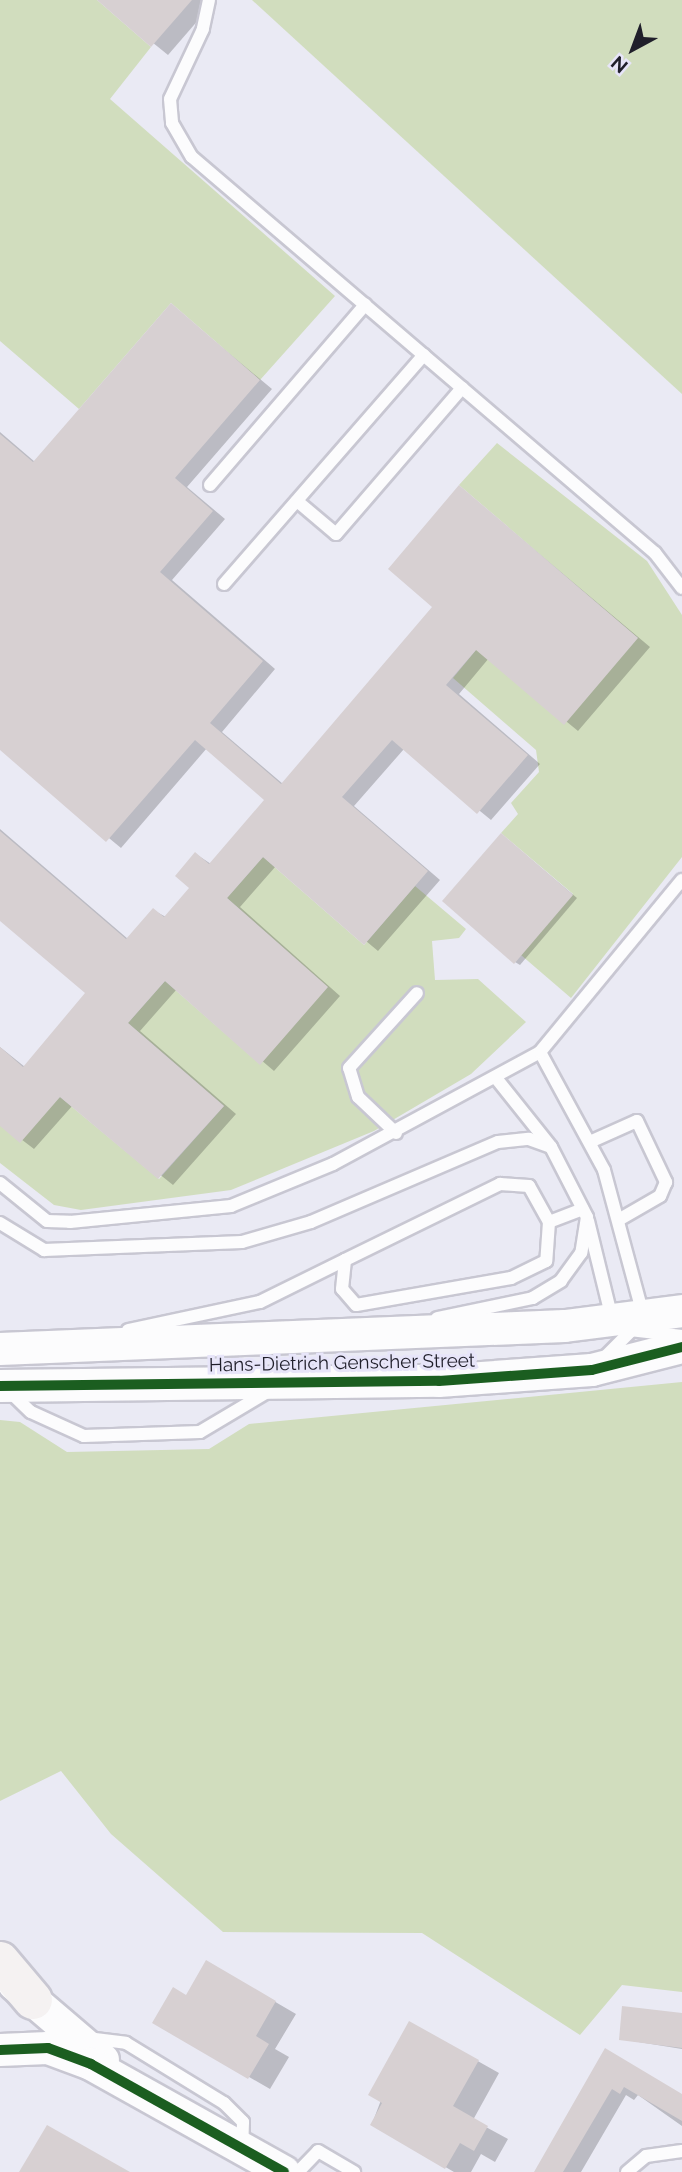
<!DOCTYPE html>
<style>
body{margin:0}
#map{position:relative;width:682px;height:2172px;overflow:hidden;background:#eaeaf4;font-family:Raleway,sans-serif}
div>[style]{position:absolute}
[style*='--x']{left:calc(var(--x)*1px);top:calc(var(--y)*1px);width:calc(var(--w)*1px);rotate:calc(var(--a)*1deg)}
.green>*{inset:0;background:#d1ddbe}
.shadow>*{inset:0;background:#0003}
.building>*{inset:0;background:#d7d0d2}
.roads{filter:drop-shadow(2px 0 #c8c7d2) drop-shadow(-2px 0 #c8c7d2) drop-shadow(0 2px #c8c7d2) drop-shadow(0 -2px #c8c7d2)}
.service>*{height:12px;margin:-6px;padding:0 6px;transform-origin:6px;border-radius:6px;background:#fcfcfd}
.tertiary>*{height:32px;margin:-16px;padding:0 16px;transform-origin:16px;border-radius:16px;background:#fcfcfd}
.primary>*{height:38px;margin:-19px;padding:0 19px;transform-origin:19px;border-radius:19px;background:#f5f2f2}
.cycleway>*{height:10px;margin:-5px;padding:0 5px;transform-origin:5px;border-radius:5px;background:#1b5e20}
span{translate:-50% -50%;white-space:nowrap;text-align:center;line-height:1.15;-webkit-text-stroke:6px #e7e5f9;paint-order:stroke}
.street-label{font-size:19px;color:#201f2b}
.north{position:absolute;left:598px;top:14px;width:70px;height:70px;-webkit-text-stroke:5px #e7e5f9;paint-order:stroke;rotate:221deg;font-size:19px;font-weight:700;line-height:28px;text-align:center;color:#201f2b}
.north::after{content:'';display:block;margin:auto;width:24px;height:32px;background:#201f2b;clip-path:polygon(50% 0,100% 100%,50% 72%,0 100%)}
</style>
<div id="map">
<div class="green">
<div style="clip-path:polygon(0 0,97px 0,151px 47px,110px 99px,335px 296px,260px 380px,171px 303px,79px 409px,0 341px)"></div>
<div style="clip-path:polygon(252px 0,682px 0,682px 394px)"></div>
<div style="clip-path:polygon(497px 443px,647px 561px,682px 615px,682px 857px,571px 998px,521px 955px,573px 894px,501px 833px,518px 814px,511px 803px,539px 772px,536px 750px,453px 678px,476px 650px,638px 638px,459px 485px)"></div>
<div style="clip-path:polygon(263px 857px,364px 945px,415px 886px,466px 929px,459px 938px,432px 941px,435px 980px,478px 979px,526px 1022px,471px 1074px,374px 1131px,231px 1190px,81px 1210px,54px 1205px,0 1163px,0 1126px,60px 1097px,159px 1179px,224px 1106px,128px 1023px,165px 981px,260px 1064px,327px 987px,227px 898px)"></div>
<div style="clip-path:polygon(682px 1382px,682px 1992px,622px 1985px,580px 2035px,422px 1933px,223px 1932px,111px 1834px,61px 1771px,0 1801px,0 1420px,20px 1422px,67px 1452px,209px 1449px,249px 1424px)"></div>
</div>
<div class="shadow">
<div style="clip-path:polygon(100px 0,209px 0,213px 3px,168px 55px)"></div>
<div style="clip-path:polygon(171px 305px,272px 389px,187px 487px,225px 519px,172px 580px,275px 669px,222px 732px,283px 784px,434px 607px,460px 487px,650px 647px,578px 731px,489px 658px,459px 694px,540px 764px,491px 820px,404px 749px,354px 806px,440px 880px,378px 951px,276px 866px,240px 907px,340px 996px,274px 1071px,177px 989px,140px 1031px,236px 1114px,173px 1185px,73px 1105px,34px 1149px,0 1123px,0 1047px,25px 1067px,87px 993px,0 918px,0 829px,128px 939px,153px 910px,166px 917px,192px 888px,196px 854px,211px 864px,267px 799px,207px 748px,121px 848px,0 748px,0 432px,35px 462px)"></div>
<div style="clip-path:polygon(502px 835px,577px 898px,520px 965px,515px 962px)"></div>
<div style="clip-path:polygon(207px 1962px,296px 2014px,275px 2049px,289px 2057px,270px 2089px,154px 2022px,186px 1997px)"></div>
<div style="clip-path:polygon(682px 2015px,682px 2049px,620px 2039px)"></div>
<div style="clip-path:polygon(410px 2023px,499px 2073px,473px 2120px,508px 2139px,495px 2162px,481px 2154px,471px 2172px,454px 2172px,372px 2124px)"></div>
<div style="clip-path:polygon(606px 2050px,682px 2095px,682px 2126px,638px 2095px,634px 2100px,626px 2095px,581px 2172px,535px 2172px)"></div>
</div>
<div class="building">
<div style="clip-path:polygon(97px 0,192px 0,151px 47px)"></div>
<div style="clip-path:polygon(171px 303px,260px 380px,175px 478px,213px 511px,160px 572px,263px 661px,210px 723px,281px 784px,432px 607px,388px 569px,459px 485px,638px 638px,564px 725px,476px 650px,446px 685px,528px 755px,477px 814px,392px 740px,342px 797px,428px 871px,364px 945px,263px 857px,227px 898px,328px 987px,260px 1065px,165px 981px,128px 1023px,224px 1106px,158px 1179px,60px 1097px,20px 1143px,0 1126px,0 1047px,23px 1067px,85px 993px,0 921px,0 831px,126px 939px,153px 908px,164px 917px,189px 888px,175px 876px,195px 852px,209px 864px,264px 800px,195px 740px,106px 842px,0 750px,0 434px,33px 462px)"></div>
<div style="clip-path:polygon(501px 833px,573px 895px,514px 964px,442px 901px)"></div>
<div style="clip-path:polygon(206px 1960px,276px 2001px,256px 2036px,269px 2044px,248px 2079px,152px 2023px,173px 1987px,186px 1995px)"></div>
<div style="clip-path:polygon(622px 2006px,682px 2013px,682px 2048px,619px 2040px)"></div>
<div style="clip-path:polygon(409px 2021px,479px 2060px,453px 2106px,488px 2126px,474px 2151px,460px 2143px,445px 2169px,370px 2125px,382px 2103px,368px 2095px)"></div>
<div style="clip-path:polygon(605px 2048px,682px 2094px,682px 2121px,624px 2087px,620px 2094px,612px 2089px,563px 2172px,534px 2172px)"></div>
<div style="clip-path:polygon(47px 2125px,130px 2172px,19px 2172px)"></div>
</div>
<div class="roads">
<div class="service">
<div style="--x:209;--y:0;--w:30;--a:102"></div>
<div style="--x:203;--y:29;--w:77;--a:115.2"></div>
<div style="--x:170;--y:99;--w:24;--a:85"></div>
<div style="--x:172;--y:123;--w:39;--a:60"></div>
<div style="--x:192;--y:157;--w:609;--a:40.54"></div>
<div style="--x:655;--y:553;--w:44;--a:52.4"></div>
<div style="--x:210;--y:485;--w:238;--a:-49.3"></div>
<div style="--x:297;--y:501;--w:51;--a:40.2"></div>
<div style="--x:336;--y:534;--w:193;--a:-49.2"></div>
<div style="--x:224;--y:584;--w:304;--a:-48.9"></div>
<div style="--x:540;--y:1052;--w:134;--a:61.5"></div>
<div style="--x:604;--y:1170;--w:153;--a:74.9"></div>
<div style="--x:644;--y:1318;--w:58;--a:135"></div>
<div style="--x:496;--y:1078;--w:88;--a:51.4"></div>
<div style="--x:396;--y:1133;--w:52;--a:-136.5"></div>
<div style="--x:358;--y:1097;--w:30;--a:-107"></div>
<div style="--x:349;--y:1068;--w:101;--a:-47.8"></div>
<div style="--x:592;--y:1141;--w:49;--a:-24"></div>
<div style="--x:637;--y:1121;--w:68;--a:64.6"></div>
<div style="--x:666;--y:1182;--w:15;--a:113"></div>
<div style="--x:660;--y:1196;--w:46;--a:150.1"></div>
<div style="--x:0;--y:1183;--w:60;--a:39"></div>
<div style="--x:47;--y:1221;--w:23;--a:2"></div>
<div style="--x:70;--y:1222;--w:162;--a:-5.7"></div>
<div style="--x:231;--y:1206;--w:110;--a:-22.4"></div>
<div style="--x:333;--y:1164;--w:235;--a:-28.4"></div>
<div style="--x:540;--y:1052;--w:223;--a:-50.5"></div>
<div style="--x:588;--y:1221;--w:101;--a:76.2"></div>
<div style="--x:549;--y:1222;--w:36;--a:-21"></div>
<div style="--x:0;--y:1223;--w:52;--a:31.5"></div>
<div style="--x:44;--y:1250;--w:198;--a:-2.3"></div>
<div style="--x:242;--y:1242;--w:72;--a:-16.2"></div>
<div style="--x:311;--y:1222;--w:203;--a:-23.2"></div>
<div style="--x:498;--y:1142;--w:31;--a:-6"></div>
<div style="--x:529;--y:1139;--w:23;--a:20"></div>
<div style="--x:551;--y:1147;--w:79;--a:62.8"></div>
<div style="--x:587;--y:1217;--w:36;--a:99"></div>
<div style="--x:581;--y:1253;--w:34;--a:126"></div>
<div style="--x:561;--y:1281;--w:33;--a:149"></div>
<div style="--x:533;--y:1298;--w:98;--a:168.2"></div>
<div style="--x:128;--y:1330;--w:135;--a:-12"></div>
<div style="--x:260;--y:1302;--w:95;--a:-26.3"></div>
<div style="--x:345;--y:1260;--w:173;--a:-26.1"></div>
<div style="--x:500;--y:1184;--w:29;--a:4"></div>
<div style="--x:529;--y:1186;--w:41;--a:60.9"></div>
<div style="--x:549;--y:1222;--w:39;--a:94"></div>
<div style="--x:546;--y:1261;--w:39;--a:154"></div>
<div style="--x:511;--y:1278;--w:157;--a:170.1"></div>
<div style="--x:356;--y:1305;--w:21;--a:-131"></div>
<div style="--x:342;--y:1289;--w:29;--a:-84"></div>
<div style="--x:630;--y:1330;--w:52;--a:6.6"></div>
<div style="--x:9;--y:1391;--w:30;--a:44"></div>
<div style="--x:31;--y:1412;--w:58;--a:24.4"></div>
<div style="--x:84;--y:1436;--w:116;--a:-2"></div>
<div style="--x:200;--y:1432;--w:78;--a:-30.8"></div>
<div style="--x:87;--y:2038;--w:39;--a:7"></div>
<div style="--x:126;--y:2043;--w:115;--a:31.5"></div>
<div style="--x:224;--y:2103;--w:27;--a:45"></div>
<div style="--x:243;--y:2122;--w:24;--a:92"></div>
<div style="--x:298;--y:2172;--w:29;--a:-46"></div>
<div style="--x:318;--y:2151;--w:42;--a:30.3"></div>
<div style="--x:627;--y:2172;--w:25;--a:-40"></div>
<div style="--x:646;--y:2156;--w:36;--a:-8"></div>
</div>
<div class="tertiary">
<div style="--x:0;--y:1349;--w:565;--a:-2.33"></div>
<div style="--x:565;--y:1326;--w:118;--a:-7.3"></div>
<div style="--x:0;--y:1386;--w:439;--a:-0.7"></div>
<div style="--x:439;--y:1381;--w:153;--a:-4.1"></div>
<div style="--x:592;--y:1370;--w:93;--a:-14.3"></div>
<div style="--x:14;--y:1984;--w:117;--a:40.5"></div>
<div style="--x:0;--y:2050;--w:48;--a:-2.4"></div>
<div style="--x:48;--y:2048;--w:46;--a:20.4"></div>
<div style="--x:91;--y:2064;--w:221;--a:29.2"></div>
</div>
<div class="primary">
<div style="--x:0;--y:1961;--w:51;--a:49.8"></div>
</div>
</div>
<div class="cycleway">
<div style="--x:0;--y:1386;--w:439;--a:-0.7"></div>
<div style="--x:439;--y:1381;--w:153;--a:-4.1"></div>
<div style="--x:592;--y:1370;--w:93;--a:-14.3"></div>
<div style="--x:0;--y:2050;--w:48;--a:-2.4"></div>
<div style="--x:48;--y:2048;--w:46;--a:20.4"></div>
<div style="--x:91;--y:2064;--w:221;--a:29.2"></div>
</div>
<div class="street-label">
<span style="left:342px;top:1363px;rotate:-1deg">Hans-Dietrich Genscher Street</span>
</div>
<div class="north">N</div>
</div>
